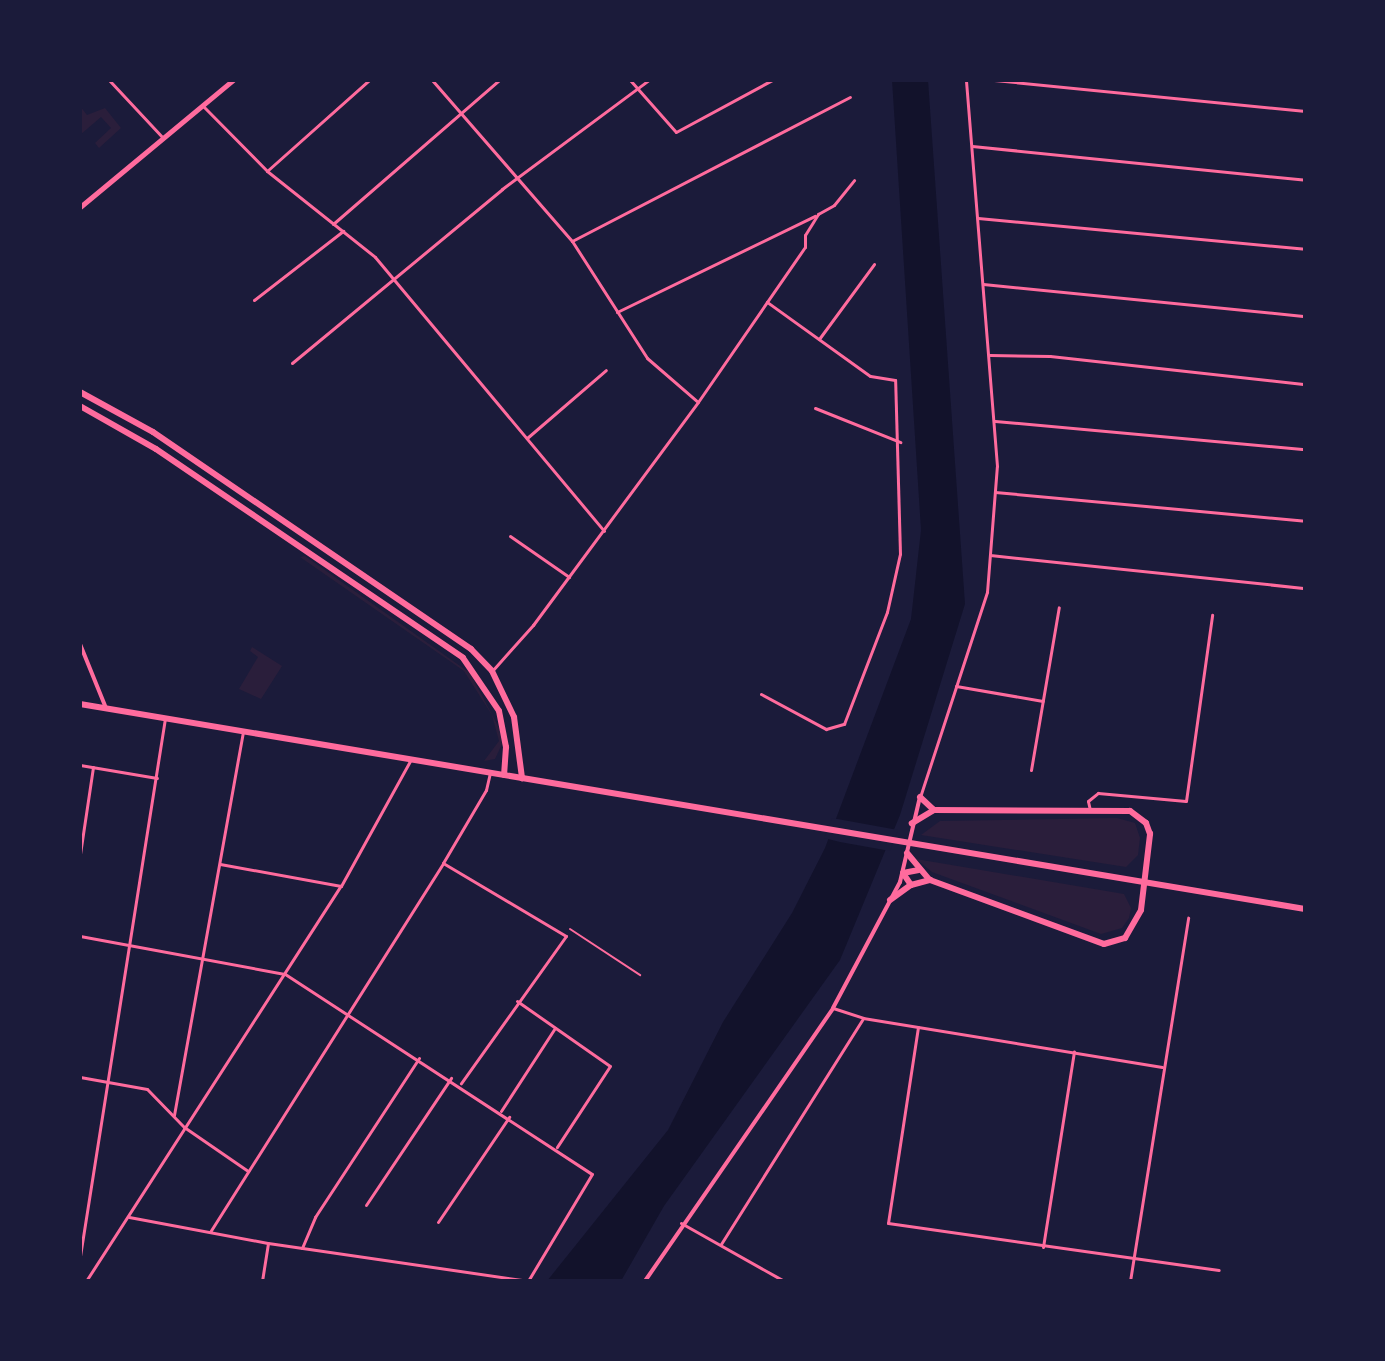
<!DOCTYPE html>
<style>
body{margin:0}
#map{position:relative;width:1385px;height:1361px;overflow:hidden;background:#1b1b3a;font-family:"DejaVu Sans",sans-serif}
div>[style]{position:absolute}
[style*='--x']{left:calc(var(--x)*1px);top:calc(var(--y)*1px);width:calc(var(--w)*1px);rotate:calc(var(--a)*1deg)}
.green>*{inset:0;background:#2a1e3b}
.water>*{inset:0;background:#12122b}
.pier>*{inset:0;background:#1b1b3a}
.service>*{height:2px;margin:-1px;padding:0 1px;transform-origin:1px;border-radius:1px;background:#ff6b9d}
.minor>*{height:3px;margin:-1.5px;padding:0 1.5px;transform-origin:1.5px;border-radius:1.5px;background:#ff6b9d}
.tertiary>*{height:4px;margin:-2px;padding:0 2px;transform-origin:2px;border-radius:2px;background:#ff6b9d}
.secondary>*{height:5px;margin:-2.5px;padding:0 2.5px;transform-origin:2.5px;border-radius:2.5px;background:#ff6b9d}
.primary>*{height:6px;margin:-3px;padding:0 3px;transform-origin:3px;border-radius:3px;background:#ff6b9d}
span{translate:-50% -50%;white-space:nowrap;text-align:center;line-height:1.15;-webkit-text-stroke:7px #1b1b3a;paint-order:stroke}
.frame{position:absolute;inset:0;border:82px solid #1b1b3a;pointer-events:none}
</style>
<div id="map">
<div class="green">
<div style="clip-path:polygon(80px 106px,87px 115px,105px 108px,121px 128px,99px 148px,95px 143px,111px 128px,101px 117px,80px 135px)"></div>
<div style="clip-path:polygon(305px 556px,470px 673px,499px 728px,502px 744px,495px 759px,484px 761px,499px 741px,492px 715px,464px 671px,300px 557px)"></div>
<div style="clip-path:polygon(252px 647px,282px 666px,261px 699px,239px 689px,258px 657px,250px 651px)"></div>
<div style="clip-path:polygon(1117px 818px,1135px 823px,1140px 838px,1138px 855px,1126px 867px,921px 835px,940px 821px)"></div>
<div style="clip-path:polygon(916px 859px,1124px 894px,1131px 908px,1129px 918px,1122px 928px,1101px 934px,932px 872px)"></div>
</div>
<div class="water">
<div style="clip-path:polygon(892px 80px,928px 80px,965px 604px,900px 815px,840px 960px,664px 1206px,621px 1281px,547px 1281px,668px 1130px,723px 1022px,792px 913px,825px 848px,911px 619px,921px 530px)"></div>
</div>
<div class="pier">
<div style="clip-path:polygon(832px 818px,898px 830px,890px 851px,840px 842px,824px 838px)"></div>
</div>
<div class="service">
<div style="--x:570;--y:929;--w:84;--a:33.3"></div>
</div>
<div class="minor">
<div style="--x:109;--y:80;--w:79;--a:47"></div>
<div style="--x:432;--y:80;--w:213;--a:49"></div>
<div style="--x:572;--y:241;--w:139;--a:57.3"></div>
<div style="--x:647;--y:358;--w:67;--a:40.8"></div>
<div style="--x:630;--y:80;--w:69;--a:48.5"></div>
<div style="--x:676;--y:132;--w:109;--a:-28.4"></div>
<div style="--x:994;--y:80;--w:313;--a:5.7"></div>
<div style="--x:203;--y:106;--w:91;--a:45.4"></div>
<div style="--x:267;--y:171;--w:138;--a:38.5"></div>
<div style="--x:375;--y:257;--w:357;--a:50.1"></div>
<div style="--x:972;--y:146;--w:335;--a:5.8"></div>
<div style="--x:267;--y:171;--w:137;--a:-41.7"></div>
<div style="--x:978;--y:218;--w:328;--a:5.4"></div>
<div style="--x:333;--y:224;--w:220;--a:-40.9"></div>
<div style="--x:572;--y:241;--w:313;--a:-27.4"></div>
<div style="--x:983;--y:284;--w:324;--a:5.7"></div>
<div style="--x:254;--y:300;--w:113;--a:-37.8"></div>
<div style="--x:617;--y:312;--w:220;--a:-25.9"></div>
<div style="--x:819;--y:339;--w:93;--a:-53.7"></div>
<div style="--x:990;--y:355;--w:60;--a:1"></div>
<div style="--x:1050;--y:356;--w:257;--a:6.3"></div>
<div style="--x:292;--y:363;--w:273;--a:-39.6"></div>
<div style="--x:502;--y:189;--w:183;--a:-36.6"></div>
<div style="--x:815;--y:408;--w:92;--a:21.8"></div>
<div style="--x:995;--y:421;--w:311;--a:5.2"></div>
<div style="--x:527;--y:438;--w:104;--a:-40.7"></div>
<div style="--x:995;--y:492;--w:311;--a:5.3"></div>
<div style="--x:510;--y:536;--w:72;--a:34.8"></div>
<div style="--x:990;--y:555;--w:317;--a:6"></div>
<div style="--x:492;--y:671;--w:62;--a:-48.3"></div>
<div style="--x:533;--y:625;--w:277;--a:-53.5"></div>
<div style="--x:698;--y:402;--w:188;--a:-55.4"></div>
<div style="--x:805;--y:247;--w:12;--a:-90"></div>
<div style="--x:805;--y:235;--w:25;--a:-58"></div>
<div style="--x:818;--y:214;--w:18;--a:-29"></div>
<div style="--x:834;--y:205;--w:32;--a:-51"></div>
<div style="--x:956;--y:686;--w:88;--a:9.8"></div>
<div style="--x:761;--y:694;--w:74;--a:28.3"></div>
<div style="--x:826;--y:729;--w:19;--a:-16"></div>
<div style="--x:844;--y:724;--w:120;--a:-69"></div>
<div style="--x:887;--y:612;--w:59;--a:-77.4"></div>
<div style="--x:900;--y:554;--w:174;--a:-91.6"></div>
<div style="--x:895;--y:380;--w:25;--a:-171"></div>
<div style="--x:870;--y:376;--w:127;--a:-144.3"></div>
<div style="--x:80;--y:765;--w:78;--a:9.6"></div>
<div style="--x:1031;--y:770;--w:165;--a:-80.3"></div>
<div style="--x:920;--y:797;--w:216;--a:-71.9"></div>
<div style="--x:987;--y:592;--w:126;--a:-85.5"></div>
<div style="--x:997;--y:466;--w:387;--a:-94.6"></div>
<div style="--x:1090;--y:810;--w:9;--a:-103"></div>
<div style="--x:1088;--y:801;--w:13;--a:-39"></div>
<div style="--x:1098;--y:793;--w:88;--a:5.2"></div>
<div style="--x:1186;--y:801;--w:188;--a:-82"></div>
<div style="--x:80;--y:854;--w:88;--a:-81.5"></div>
<div style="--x:443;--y:863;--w:143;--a:30.7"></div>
<div style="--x:566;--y:936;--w:181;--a:125.5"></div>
<div style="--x:220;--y:864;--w:123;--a:10.3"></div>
<div style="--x:80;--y:936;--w:208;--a:10.5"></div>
<div style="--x:285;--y:974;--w:366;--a:33.1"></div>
<div style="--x:592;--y:1174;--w:125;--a:120.9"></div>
<div style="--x:517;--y:1001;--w:113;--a:35"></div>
<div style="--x:610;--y:1066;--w:97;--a:123.2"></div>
<div style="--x:833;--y:1008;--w:32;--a:18"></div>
<div style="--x:863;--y:1018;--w:303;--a:9.3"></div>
<div style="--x:918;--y:1027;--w:198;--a:98.7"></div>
<div style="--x:888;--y:1223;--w:334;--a:8.1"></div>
<div style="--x:80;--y:1077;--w:68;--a:10.2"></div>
<div style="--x:147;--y:1089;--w:53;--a:45.8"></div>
<div style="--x:184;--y:1127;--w:78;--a:34.5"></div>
<div style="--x:501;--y:1111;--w:99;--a:-57"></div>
<div style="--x:174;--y:1115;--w:390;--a:-79.8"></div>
<div style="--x:366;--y:1205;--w:153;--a:-56.2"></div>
<div style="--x:129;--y:1217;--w:141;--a:10.6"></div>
<div style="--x:268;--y:1243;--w:262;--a:8.3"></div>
<div style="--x:438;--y:1222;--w:127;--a:-55.9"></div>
<div style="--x:681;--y:1223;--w:118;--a:29.4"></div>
<div style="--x:210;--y:1232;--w:436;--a:-57.7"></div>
<div style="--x:443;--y:863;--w:85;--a:-59.5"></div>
<div style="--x:486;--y:790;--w:18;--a:-77"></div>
<div style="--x:721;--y:1244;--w:265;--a:-57.8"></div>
<div style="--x:1043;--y:1247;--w:198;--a:-81"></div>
<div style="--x:302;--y:1248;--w:34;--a:-67"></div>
<div style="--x:315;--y:1217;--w:190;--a:-56.8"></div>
<div style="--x:80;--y:1256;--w:545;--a:-81.02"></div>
<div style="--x:86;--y:1281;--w:470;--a:-57.2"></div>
<div style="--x:341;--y:886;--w:145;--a:-61.1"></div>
<div style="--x:262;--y:1281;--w:38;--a:-81"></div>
<div style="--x:1130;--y:1281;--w:368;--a:-80.9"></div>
</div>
<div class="tertiary">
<div style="--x:80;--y:644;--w:69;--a:67.9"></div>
<div style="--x:645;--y:1281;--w:331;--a:-55.4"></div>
<div style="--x:833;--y:1008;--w:143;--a:-62"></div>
<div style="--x:900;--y:882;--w:87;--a:-76.8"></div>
</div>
<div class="secondary">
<div style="--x:80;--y:207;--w:199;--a:-39.7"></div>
</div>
<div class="primary">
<div style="--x:80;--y:392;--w:83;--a:28.7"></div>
<div style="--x:153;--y:432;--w:385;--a:34.3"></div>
<div style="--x:471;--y:649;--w:30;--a:46"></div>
<div style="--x:492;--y:671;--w:51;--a:64.4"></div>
<div style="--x:514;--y:717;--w:62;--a:82.5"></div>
<div style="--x:80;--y:406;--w:87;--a:29.5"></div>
<div style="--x:156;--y:449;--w:371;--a:34.2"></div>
<div style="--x:463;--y:658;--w:64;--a:55.8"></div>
<div style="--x:499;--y:711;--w:37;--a:79"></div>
<div style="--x:506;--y:747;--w:28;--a:94"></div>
<div style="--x:80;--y:704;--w:1242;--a:9.5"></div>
<div style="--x:920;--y:797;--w:19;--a:43"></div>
<div style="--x:907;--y:853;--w:35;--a:50"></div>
<div style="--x:930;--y:880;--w:185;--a:20.2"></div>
<div style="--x:1104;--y:944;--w:22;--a:-16"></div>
<div style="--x:1125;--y:938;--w:32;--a:-60"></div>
<div style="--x:1141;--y:910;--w:77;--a:-83.2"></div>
<div style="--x:1150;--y:834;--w:12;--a:-110"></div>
<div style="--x:1146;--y:823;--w:20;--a:-143"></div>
<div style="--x:1130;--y:811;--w:196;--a:-179.7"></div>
<div style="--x:934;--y:810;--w:26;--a:149"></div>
<div style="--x:911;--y:885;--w:14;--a:-124"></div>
<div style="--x:903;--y:873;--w:16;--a:-11"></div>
<div style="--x:890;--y:900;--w:26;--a:-36"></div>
<div style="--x:911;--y:885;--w:20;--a:-15"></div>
</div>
<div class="frame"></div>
</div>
